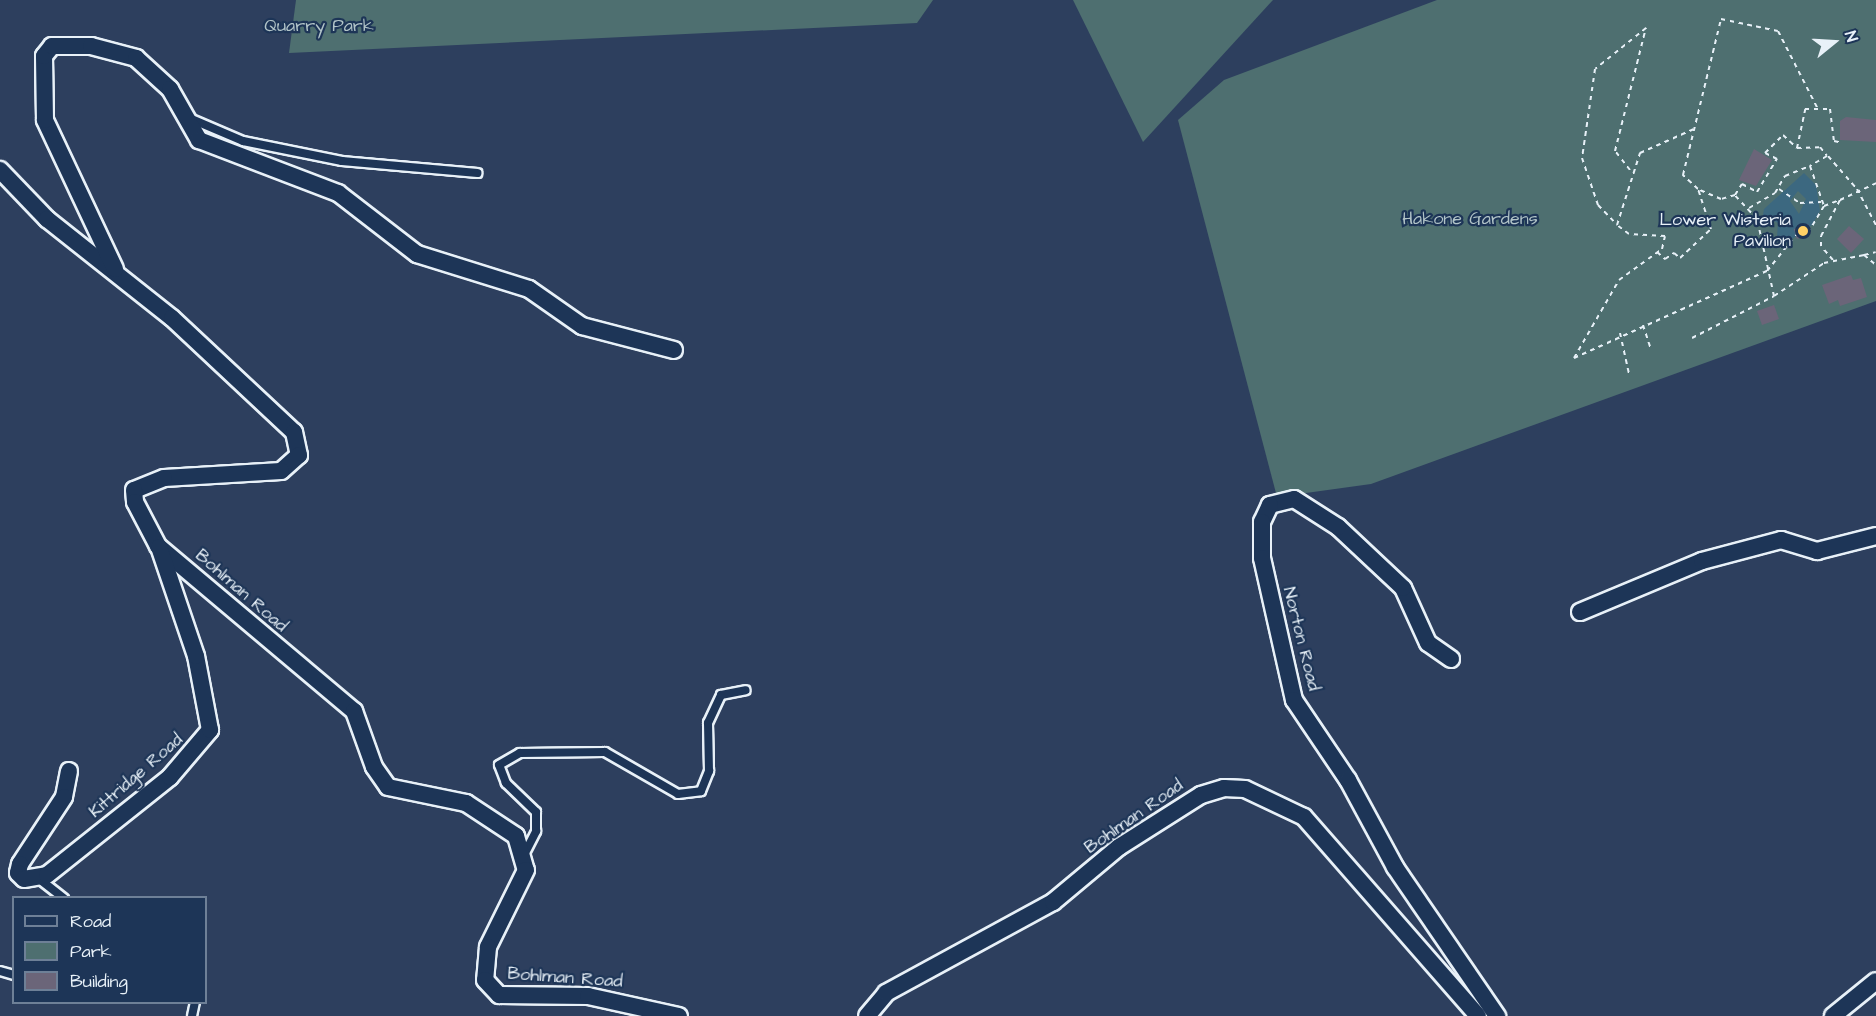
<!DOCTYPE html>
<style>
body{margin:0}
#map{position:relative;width:1876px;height:1016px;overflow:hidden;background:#2d3f5e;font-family:"Architects Daughter",sans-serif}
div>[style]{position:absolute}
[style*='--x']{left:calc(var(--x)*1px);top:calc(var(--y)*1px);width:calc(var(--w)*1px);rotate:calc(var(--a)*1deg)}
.green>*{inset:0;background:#4e6f70}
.water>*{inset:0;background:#3c6880}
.building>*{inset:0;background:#6b6579}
.path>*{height:2px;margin-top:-1px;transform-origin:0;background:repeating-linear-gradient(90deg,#e8f1f8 0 4.5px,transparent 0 9px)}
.roads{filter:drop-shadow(2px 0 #e8f1f8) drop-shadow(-2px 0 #e8f1f8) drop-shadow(0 2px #e8f1f8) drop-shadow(0 -2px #e8f1f8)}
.lane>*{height:8px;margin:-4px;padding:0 4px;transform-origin:4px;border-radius:4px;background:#1d3557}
.street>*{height:16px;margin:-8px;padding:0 8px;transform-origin:8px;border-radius:8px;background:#1d3557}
.dots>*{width:16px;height:16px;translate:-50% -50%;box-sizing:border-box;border:3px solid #1d3557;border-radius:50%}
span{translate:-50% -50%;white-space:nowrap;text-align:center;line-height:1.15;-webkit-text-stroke:4.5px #1d3557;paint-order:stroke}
.park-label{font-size:18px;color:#b2c4c8}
.poi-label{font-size:18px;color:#e8f1f8}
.right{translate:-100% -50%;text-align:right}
.street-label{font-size:18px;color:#e8f1f8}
.legend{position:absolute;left:12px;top:896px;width:195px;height:108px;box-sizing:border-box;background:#1d3557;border:2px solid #6e8097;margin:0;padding:8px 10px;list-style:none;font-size:18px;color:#e8f1f8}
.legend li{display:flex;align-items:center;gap:12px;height:30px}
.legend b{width:30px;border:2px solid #6e8097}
.north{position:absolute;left:1804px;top:12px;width:60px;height:60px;-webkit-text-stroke:4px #1d3557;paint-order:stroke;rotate:72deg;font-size:16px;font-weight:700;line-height:24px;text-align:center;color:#e8f1f8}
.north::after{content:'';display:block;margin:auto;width:21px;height:27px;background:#e8f1f8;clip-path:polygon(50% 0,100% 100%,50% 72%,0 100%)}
</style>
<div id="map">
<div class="green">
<div style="clip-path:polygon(296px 0,933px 0,917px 23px,289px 53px)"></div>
<div style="clip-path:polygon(1073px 0,1273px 0,1143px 142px)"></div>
<div style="clip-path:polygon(1437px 0,1876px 0,1876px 301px,1371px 484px,1277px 497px,1178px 120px,1224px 80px)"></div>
</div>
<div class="water">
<div style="clip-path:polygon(evenodd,1804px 173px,1816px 185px,1820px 211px,1812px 225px,1785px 244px,1777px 237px,1778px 223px,1763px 215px,1764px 209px,1804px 173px,1798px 191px,1806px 199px,1799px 214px,1790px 201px,1798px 191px)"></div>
</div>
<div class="building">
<div style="clip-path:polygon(1846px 117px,1876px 120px,1876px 142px,1840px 140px,1840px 121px)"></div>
<div style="clip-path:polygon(1754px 149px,1772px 160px,1756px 186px,1739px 180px)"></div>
<div style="clip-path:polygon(1808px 224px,1811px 233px,1797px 239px,1794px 229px)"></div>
<div style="clip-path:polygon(1849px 226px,1864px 239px,1851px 253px,1837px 239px)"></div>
<div style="clip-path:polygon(1851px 275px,1853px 280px,1861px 278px,1867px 297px,1840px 306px,1838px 300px,1829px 304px,1822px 285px)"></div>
<div style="clip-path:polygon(1774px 305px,1779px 319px,1762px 325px,1757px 311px)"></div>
</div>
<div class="path">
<div style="--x:1797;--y:148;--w:40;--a:-78"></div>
<div style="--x:1805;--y:109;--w:25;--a:0"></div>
<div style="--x:1830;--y:109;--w:32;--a:83"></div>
<div style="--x:1834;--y:141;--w:9;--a:13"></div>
<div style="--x:1828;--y:156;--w:44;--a:48.7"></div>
<div style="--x:1857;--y:189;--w:41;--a:62.2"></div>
<div style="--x:1630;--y:170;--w:24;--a:-128"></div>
<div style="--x:1615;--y:151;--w:127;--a:-75.9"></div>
<div style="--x:1646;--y:28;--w:65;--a:141.2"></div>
<div style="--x:1595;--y:69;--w:90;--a:98.3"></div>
<div style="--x:1582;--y:158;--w:50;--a:71.2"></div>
<div style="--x:1598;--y:205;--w:28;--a:46"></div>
<div style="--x:1617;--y:225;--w:76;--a:-72.3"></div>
<div style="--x:1640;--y:153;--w:59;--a:-24"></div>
<div style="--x:1779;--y:189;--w:25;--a:34"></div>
<div style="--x:1800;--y:203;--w:21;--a:-3"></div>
<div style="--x:1735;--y:195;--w:13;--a:-58"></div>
<div style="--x:1742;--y:184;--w:17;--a:28"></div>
<div style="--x:1757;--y:192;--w:39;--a:-59"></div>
<div style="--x:1777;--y:159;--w:13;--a:-153"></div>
<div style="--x:1765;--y:153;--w:25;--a:-45"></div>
<div style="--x:1783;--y:135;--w:19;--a:43"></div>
<div style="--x:1797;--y:148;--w:23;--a:-2"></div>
<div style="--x:1820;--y:147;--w:11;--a:52"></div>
<div style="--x:1827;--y:156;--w:20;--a:150"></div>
<div style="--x:1824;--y:206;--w:17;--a:-21"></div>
<div style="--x:1749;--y:208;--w:30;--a:-30"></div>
<div style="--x:1775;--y:193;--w:20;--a:-60"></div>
<div style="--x:1785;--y:176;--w:27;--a:-22"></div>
<div style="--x:1810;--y:166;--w:42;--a:70.7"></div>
<div style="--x:1824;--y:206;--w:27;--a:121"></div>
<div style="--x:1657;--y:252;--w:11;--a:41"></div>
<div style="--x:1665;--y:259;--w:11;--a:-34"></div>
<div style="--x:1674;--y:253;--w:8;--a:40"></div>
<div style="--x:1680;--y:258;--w:42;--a:-43.1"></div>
<div style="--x:1711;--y:229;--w:42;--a:-108"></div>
<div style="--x:1864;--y:255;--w:12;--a:-14"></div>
<div style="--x:1833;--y:260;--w:18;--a:-131"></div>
<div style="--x:1821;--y:246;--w:10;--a:-90"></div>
<div style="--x:1821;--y:236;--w:41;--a:-62.2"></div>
<div style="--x:1840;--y:200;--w:40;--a:-25"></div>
<div style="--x:1774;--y:296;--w:79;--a:-102.4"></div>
<div style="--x:1757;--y:219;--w:33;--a:-133"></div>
<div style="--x:1735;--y:195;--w:15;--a:164"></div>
<div style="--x:1721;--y:199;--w:25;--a:-157"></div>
<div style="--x:1698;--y:189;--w:21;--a:-137"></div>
<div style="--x:1683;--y:175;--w:161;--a:-76.3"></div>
<div style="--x:1721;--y:19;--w:58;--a:11.9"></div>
<div style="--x:1778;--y:31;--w:88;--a:62.9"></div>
<div style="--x:1643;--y:325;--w:23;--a:72"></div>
<div style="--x:1620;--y:333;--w:42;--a:77.6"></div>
<div style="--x:1692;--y:338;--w:92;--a:-27.1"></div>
<div style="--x:1774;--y:296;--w:60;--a:-33.4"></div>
<div style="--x:1824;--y:263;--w:41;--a:-11.3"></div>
<div style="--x:1864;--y:255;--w:16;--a:40"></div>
<div style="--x:1574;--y:358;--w:212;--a:-24.3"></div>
<div style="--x:1767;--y:271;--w:46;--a:-51.1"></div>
<div style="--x:1574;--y:358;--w:90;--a:-60"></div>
<div style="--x:1619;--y:280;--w:53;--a:-35.8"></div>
<div style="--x:1662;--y:249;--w:13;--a:-77"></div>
<div style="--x:1665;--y:236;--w:36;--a:-177"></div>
<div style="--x:1629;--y:234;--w:15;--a:-143"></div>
</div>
<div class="roads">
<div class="lane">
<div style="--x:189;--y:118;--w:59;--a:23.1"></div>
<div style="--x:243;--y:141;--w:101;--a:11.4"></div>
<div style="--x:342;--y:161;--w:136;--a:5.1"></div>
<div style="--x:524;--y:855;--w:27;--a:-63"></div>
<div style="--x:536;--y:831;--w:19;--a:-90"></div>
<div style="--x:536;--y:812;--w:42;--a:-136"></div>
<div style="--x:506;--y:783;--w:19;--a:-111"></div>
<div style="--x:499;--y:765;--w:24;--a:-30"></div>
<div style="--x:520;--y:753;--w:85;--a:-0.7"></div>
<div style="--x:605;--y:752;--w:84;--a:29.9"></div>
<div style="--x:678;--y:794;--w:23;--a:-7"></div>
<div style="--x:701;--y:791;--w:22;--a:-68"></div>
<div style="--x:709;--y:771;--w:48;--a:-91.2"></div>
<div style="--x:708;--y:723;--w:31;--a:-65"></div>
<div style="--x:721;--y:695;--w:25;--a:-11"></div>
<div style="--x:38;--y:878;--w:33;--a:38"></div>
<div style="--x:0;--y:971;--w:15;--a:16"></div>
<div style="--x:192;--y:1016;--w:14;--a:-78"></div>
</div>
<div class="street">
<div style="--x:0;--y:170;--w:68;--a:46.2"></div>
<div style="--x:47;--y:219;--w:159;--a:38.4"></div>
<div style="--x:172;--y:318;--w:167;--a:43.1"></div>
<div style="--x:294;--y:432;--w:24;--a:78"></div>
<div style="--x:299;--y:455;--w:24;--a:138"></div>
<div style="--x:281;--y:471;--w:117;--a:176.6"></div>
<div style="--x:164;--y:478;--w:32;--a:158"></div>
<div style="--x:134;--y:490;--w:12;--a:85"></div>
<div style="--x:135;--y:502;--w:50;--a:62.4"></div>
<div style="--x:158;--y:546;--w:256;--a:40.1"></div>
<div style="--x:354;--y:711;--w:59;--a:70.3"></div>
<div style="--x:374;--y:767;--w:24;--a:55"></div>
<div style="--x:388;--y:787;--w:80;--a:11.6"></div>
<div style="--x:466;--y:803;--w:60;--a:33.4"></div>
<div style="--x:516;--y:836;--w:35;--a:74"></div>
<div style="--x:526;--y:870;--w:86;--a:116.3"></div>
<div style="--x:488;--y:947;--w:33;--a:95"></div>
<div style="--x:485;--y:980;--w:21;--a:47"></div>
<div style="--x:499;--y:995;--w:89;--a:0.6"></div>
<div style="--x:588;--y:996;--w:93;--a:12.4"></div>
<div style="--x:115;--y:269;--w:165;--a:-115.2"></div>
<div style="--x:45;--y:120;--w:64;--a:-90.9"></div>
<div style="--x:44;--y:56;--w:13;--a:-51"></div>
<div style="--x:52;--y:46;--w:39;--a:0"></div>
<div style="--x:91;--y:46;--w:47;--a:14.9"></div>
<div style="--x:136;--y:58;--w:46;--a:42.4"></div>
<div style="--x:170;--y:89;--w:59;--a:60.4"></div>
<div style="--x:199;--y:140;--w:149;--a:20.9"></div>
<div style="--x:338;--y:193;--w:100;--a:37.7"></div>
<div style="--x:417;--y:254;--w:117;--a:17.4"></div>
<div style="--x:529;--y:289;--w:65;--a:34.9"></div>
<div style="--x:582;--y:326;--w:95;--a:14.6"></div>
<div style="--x:1580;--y:612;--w:132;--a:-22.7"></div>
<div style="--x:1702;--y:561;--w:82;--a:-14.9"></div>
<div style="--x:1781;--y:540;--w:38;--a:17"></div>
<div style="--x:1817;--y:551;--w:61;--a:-14.3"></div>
<div style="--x:1451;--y:659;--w:28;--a:-145"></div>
<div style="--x:1428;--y:643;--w:60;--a:-114.4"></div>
<div style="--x:1403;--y:588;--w:89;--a:-136.8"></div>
<div style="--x:1338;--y:527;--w:52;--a:-147.5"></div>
<div style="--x:1294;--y:499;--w:25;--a:166"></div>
<div style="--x:1270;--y:505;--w:19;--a:115"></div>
<div style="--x:1262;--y:522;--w:36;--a:90"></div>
<div style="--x:1262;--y:558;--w:146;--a:77.3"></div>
<div style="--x:1294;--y:700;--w:97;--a:56"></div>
<div style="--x:1348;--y:780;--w:99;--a:61.6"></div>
<div style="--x:1395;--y:867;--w:181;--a:55.6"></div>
<div style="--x:69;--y:771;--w:26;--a:101"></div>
<div style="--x:64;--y:797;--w:80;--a:123.3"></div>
<div style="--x:20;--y:864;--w:9;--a:103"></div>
<div style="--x:18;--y:873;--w:8;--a:45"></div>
<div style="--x:24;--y:879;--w:23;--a:-10"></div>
<div style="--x:47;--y:875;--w:157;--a:-38.5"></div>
<div style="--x:170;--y:777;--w:62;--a:-49.6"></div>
<div style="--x:210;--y:730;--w:75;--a:-100.7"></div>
<div style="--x:196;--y:656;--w:115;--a:-108.7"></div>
<div style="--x:867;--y:1016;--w:30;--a:-50"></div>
<div style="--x:886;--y:993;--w:190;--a:-28.6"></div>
<div style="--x:1053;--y:902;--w:86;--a:-39.8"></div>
<div style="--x:1119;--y:847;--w:97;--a:-32.4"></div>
<div style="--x:1201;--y:795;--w:24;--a:-17"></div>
<div style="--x:1224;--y:788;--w:21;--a:3"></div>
<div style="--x:1245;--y:789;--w:65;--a:25.4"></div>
<div style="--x:1304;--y:817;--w:264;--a:48.8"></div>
<div style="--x:1833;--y:1016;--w:55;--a:-39.1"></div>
</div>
</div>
<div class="dots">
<div style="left:1803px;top:231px;background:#ffd166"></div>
</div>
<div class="park-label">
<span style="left:319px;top:26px">Quarry Park</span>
<span style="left:1470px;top:219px">Hakone Gardens</span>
</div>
<div class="poi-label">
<span class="right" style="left:1791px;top:231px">Lower Wisteria<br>Pavilion</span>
</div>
<div class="street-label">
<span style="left:241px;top:591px;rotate:41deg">Bohlman Road</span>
<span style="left:1301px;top:639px;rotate:76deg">Norton Road</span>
<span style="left:136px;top:776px;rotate:-41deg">Kittridge Road</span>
<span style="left:1134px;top:817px;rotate:-35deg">Bohlman Road</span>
<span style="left:565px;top:978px;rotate:4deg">Bohlman Road</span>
</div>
<ul class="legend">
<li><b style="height:8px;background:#1d3557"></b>Road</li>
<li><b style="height:16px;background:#4e6f70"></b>Park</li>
<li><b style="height:16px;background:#6b6579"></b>Building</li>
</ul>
<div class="north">N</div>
</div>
